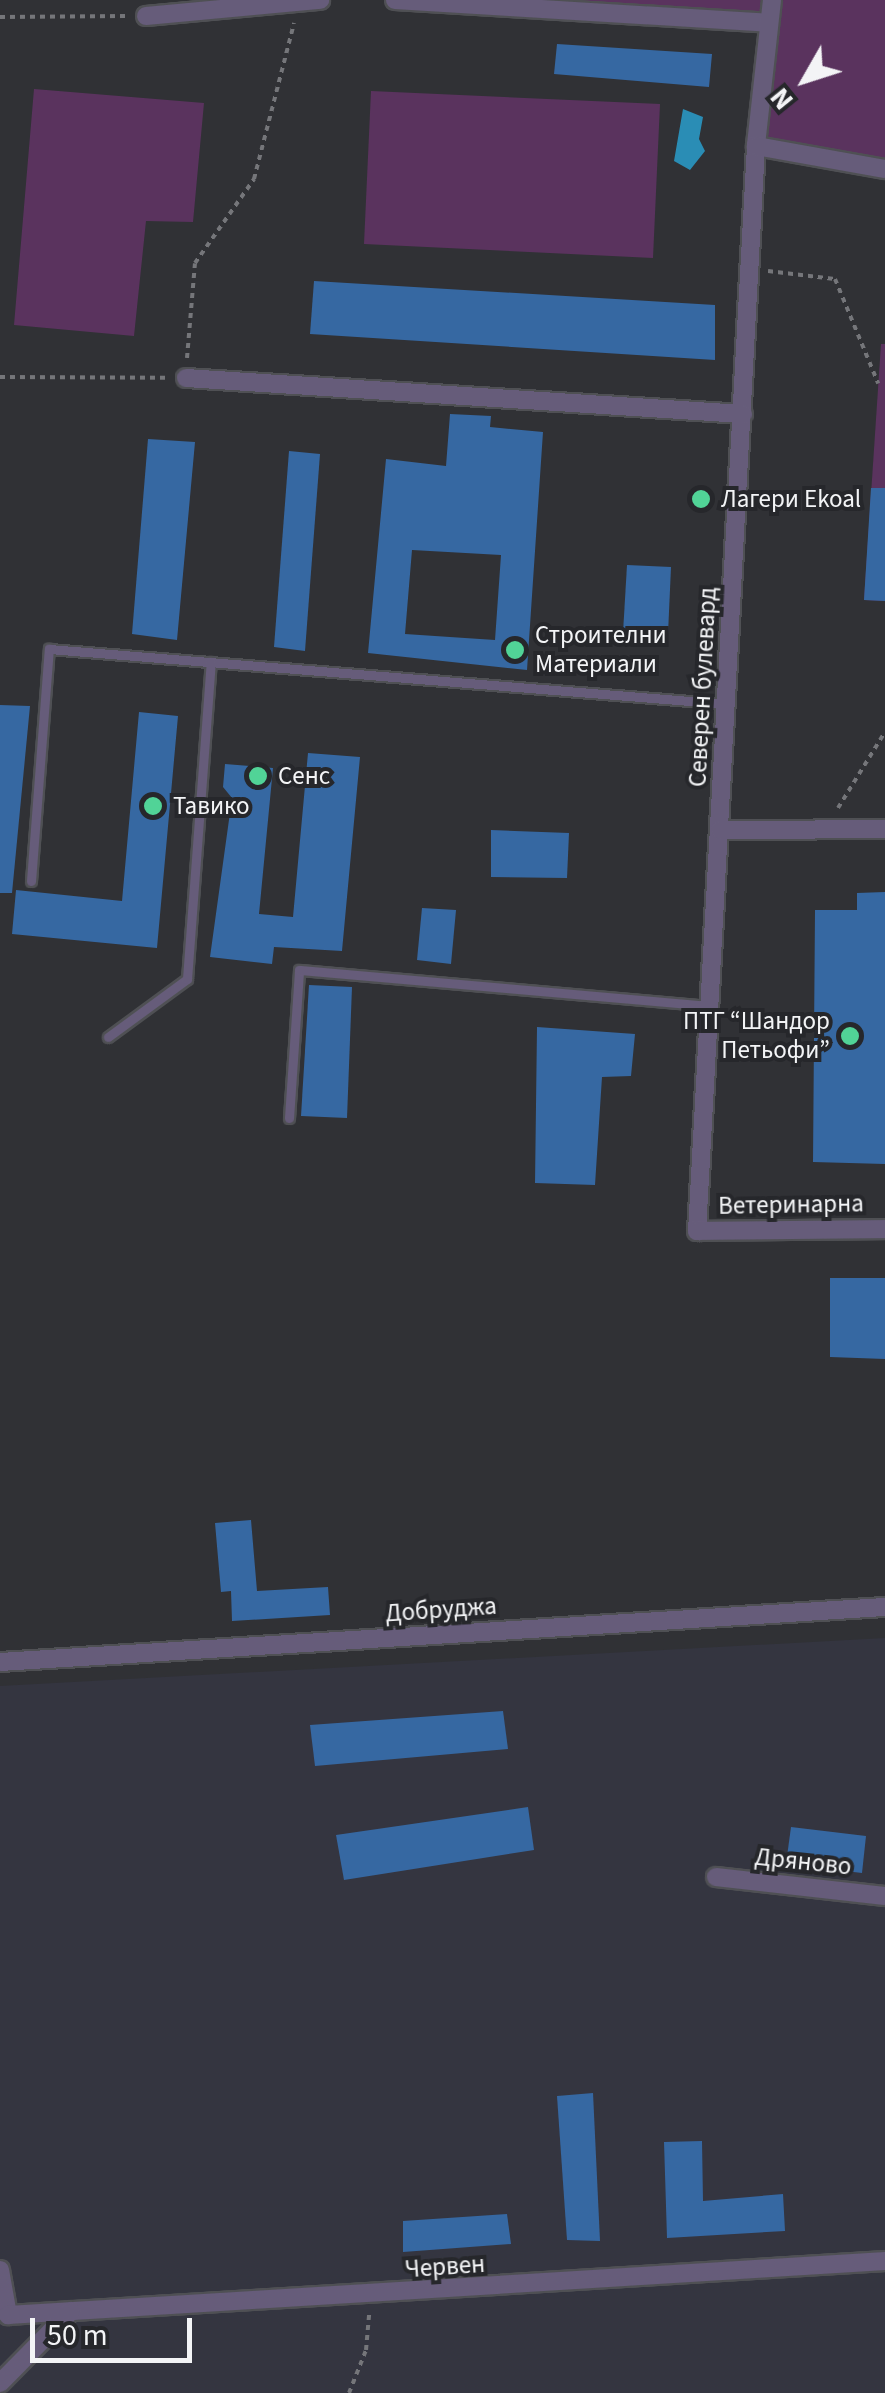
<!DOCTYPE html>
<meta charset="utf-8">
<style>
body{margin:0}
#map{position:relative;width:885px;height:2393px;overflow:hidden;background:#303135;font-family:"Source Sans 3",sans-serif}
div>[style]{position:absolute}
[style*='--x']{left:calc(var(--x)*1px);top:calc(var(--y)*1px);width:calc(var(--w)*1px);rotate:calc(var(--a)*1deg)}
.built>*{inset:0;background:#343540}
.green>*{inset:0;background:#5a335e}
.water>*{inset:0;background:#2a8db5}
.building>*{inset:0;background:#3668a2}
.path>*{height:4px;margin-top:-2px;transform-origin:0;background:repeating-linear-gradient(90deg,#75767a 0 5px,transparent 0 10px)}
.roads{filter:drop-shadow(2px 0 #4f5054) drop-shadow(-2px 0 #4f5054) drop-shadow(0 2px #4f5054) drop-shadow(0 -2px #4f5054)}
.service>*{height:9px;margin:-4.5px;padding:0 4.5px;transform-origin:4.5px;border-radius:4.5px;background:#665c7a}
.minor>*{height:18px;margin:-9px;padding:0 9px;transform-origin:9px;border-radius:9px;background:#665c7a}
.dots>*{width:28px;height:28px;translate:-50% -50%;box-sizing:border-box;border:5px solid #26272b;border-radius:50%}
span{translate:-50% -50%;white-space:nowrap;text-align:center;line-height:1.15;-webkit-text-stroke:8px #26272b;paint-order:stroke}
.poi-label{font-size:25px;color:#f3f4f6}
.left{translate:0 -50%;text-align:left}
.right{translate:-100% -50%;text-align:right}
.street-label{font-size:25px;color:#f3f4f6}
.north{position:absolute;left:755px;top:30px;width:100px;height:100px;-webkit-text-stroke:8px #26272b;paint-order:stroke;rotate:231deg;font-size:28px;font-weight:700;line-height:40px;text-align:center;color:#f3f4f6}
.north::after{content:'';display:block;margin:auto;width:35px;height:45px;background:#f3f4f6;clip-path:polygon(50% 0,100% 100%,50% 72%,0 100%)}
.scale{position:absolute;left:30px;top:2318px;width:162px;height:45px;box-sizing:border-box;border:5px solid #f3f4f6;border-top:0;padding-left:12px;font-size:30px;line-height:35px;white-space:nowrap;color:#f3f4f6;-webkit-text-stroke:8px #26272b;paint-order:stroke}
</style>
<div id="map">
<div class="built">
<div style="clip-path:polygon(885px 1638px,885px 2393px,0 2393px,0 1686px)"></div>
</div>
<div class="green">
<div style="clip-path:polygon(513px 0,885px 0,885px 170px,765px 151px,775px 17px)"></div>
<div style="clip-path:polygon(34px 89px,204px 103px,193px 222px,146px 221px,134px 336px,14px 325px)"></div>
<div style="clip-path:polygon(371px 91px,660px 104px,653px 258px,364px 244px)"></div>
<div style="clip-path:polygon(881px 344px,885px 344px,885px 601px,864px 600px)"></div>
</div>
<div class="water">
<div style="clip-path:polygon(683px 109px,703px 117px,699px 139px,705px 151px,690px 170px,674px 161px)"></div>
</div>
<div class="building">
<div style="clip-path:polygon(557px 44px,712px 54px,709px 87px,554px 74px)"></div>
<div style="clip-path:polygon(314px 281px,715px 305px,715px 360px,310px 334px)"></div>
<div style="clip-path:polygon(evenodd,450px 414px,491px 416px,490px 427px,543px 432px,527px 670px,368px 653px,386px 459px,446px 466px,450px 414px,412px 550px,501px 555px,495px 640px,405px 634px,412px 550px)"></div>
<div style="clip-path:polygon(148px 439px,195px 442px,177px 640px,132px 634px)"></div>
<div style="clip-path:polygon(289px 451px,320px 454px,305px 651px,274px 647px)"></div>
<div style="clip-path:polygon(871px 488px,885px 488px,885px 601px,864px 600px)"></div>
<div style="clip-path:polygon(627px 565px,671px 567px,668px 634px,623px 633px)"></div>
<div style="clip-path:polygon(0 705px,30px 706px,12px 893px,0 893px)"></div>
<div style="clip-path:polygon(139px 712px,178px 716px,157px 948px,12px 934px,16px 890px,122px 901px)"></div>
<div style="clip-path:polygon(308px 753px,360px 757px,342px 951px,274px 947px,272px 964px,210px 957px,232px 798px,223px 787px,225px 764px,273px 768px,259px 914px,293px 917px)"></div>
<div style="clip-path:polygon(491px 830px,569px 833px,567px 878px,491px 877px)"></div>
<div style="clip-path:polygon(885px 892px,885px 1164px,813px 1162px,815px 910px,857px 910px,857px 893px)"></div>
<div style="clip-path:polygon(422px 908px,456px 910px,451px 964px,417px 960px)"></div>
<div style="clip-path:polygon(309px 985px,352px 987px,347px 1118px,301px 1116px)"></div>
<div style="clip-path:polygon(537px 1027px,635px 1034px,631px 1076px,602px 1077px,595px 1185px,535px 1183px)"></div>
<div style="clip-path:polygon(830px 1278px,885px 1278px,885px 1359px,830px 1357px)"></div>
<div style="clip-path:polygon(251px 1520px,257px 1591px,328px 1587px,330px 1615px,232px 1621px,231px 1591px,221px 1592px,215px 1523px)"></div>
<div style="clip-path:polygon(503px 1711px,508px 1749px,315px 1766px,310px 1725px)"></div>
<div style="clip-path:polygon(528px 1807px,534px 1850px,344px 1880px,336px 1835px)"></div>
<div style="clip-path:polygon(791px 1827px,866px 1836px,862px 1873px,786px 1864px)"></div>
<div style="clip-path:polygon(593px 2093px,600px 2241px,567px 2240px,557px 2096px)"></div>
<div style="clip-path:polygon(702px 2141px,703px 2201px,783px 2194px,785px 2231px,667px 2238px,664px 2142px)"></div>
<div style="clip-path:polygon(507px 2214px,511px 2244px,403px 2252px,403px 2221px)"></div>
</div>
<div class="path">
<div style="--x:0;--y:17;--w:126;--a:-0.5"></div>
<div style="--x:768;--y:271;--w:67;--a:6.8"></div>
<div style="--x:835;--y:279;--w:113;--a:67.5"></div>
<div style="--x:187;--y:358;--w:95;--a:-85.2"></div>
<div style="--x:195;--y:263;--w:103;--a:-54.9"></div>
<div style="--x:254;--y:179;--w:161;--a:-75.6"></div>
<div style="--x:0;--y:377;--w:167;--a:0.3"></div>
<div style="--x:838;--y:808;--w:89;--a:-58.3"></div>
<div style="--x:349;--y:2393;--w:46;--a:-68.4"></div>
<div style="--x:366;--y:2350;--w:38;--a:-85"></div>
</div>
<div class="roads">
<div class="service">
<div style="--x:31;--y:881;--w:233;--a:-85.6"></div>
<div style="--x:49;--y:649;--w:680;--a:4.64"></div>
<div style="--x:108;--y:1037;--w:98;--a:-36.3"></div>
<div style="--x:187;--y:979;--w:318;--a:-85.7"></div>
<div style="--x:289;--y:1118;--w:148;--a:-86.1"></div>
<div style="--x:299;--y:970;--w:413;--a:5"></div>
</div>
<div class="minor">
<div style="--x:395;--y:0;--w:374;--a:3.5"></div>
<div style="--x:772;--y:0;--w:147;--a:96.3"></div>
<div style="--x:756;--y:146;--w:1087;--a:93.11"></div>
<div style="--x:697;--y:1231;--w:188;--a:-0.6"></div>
<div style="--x:146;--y:16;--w:175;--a:-5.3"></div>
<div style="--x:756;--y:146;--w:131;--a:10.1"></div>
<div style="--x:186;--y:378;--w:558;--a:3.7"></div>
<div style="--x:720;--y:830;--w:165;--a:-0.3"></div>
<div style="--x:0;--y:1662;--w:887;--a:-3.56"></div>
<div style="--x:716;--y:1877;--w:170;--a:6.4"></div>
<div style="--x:0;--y:2270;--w:46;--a:79.9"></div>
<div style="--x:8;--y:2315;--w:879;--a:-3.52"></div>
<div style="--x:0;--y:2383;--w:101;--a:-45.4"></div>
</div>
</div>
<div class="dots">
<div style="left:701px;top:499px;background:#51d397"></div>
<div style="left:515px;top:650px;background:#51d397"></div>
<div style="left:258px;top:776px;background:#51d397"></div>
<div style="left:153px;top:806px;background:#51d397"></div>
<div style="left:850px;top:1036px;background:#51d397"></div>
</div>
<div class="poi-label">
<span class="left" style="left:721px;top:499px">Лагери Ekoal</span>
<span class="left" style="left:535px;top:650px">Строителни<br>Материали</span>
<span class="left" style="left:278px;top:776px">Сенс</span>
<span class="left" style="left:173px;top:806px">Тавико</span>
<span class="right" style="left:830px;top:1036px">ПТГ “Шандор<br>Петьофи”</span>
</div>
<div class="street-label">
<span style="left:703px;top:687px;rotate:-87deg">Северен булевард</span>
<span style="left:791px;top:1205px;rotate:-1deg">Ветеринарна</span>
<span style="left:441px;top:1610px;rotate:-4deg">Добруджа</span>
<span style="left:803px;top:1862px;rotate:6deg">Дряново</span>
<span style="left:445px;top:2267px;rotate:-4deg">Червен</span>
</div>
<div class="north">N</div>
<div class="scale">50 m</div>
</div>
